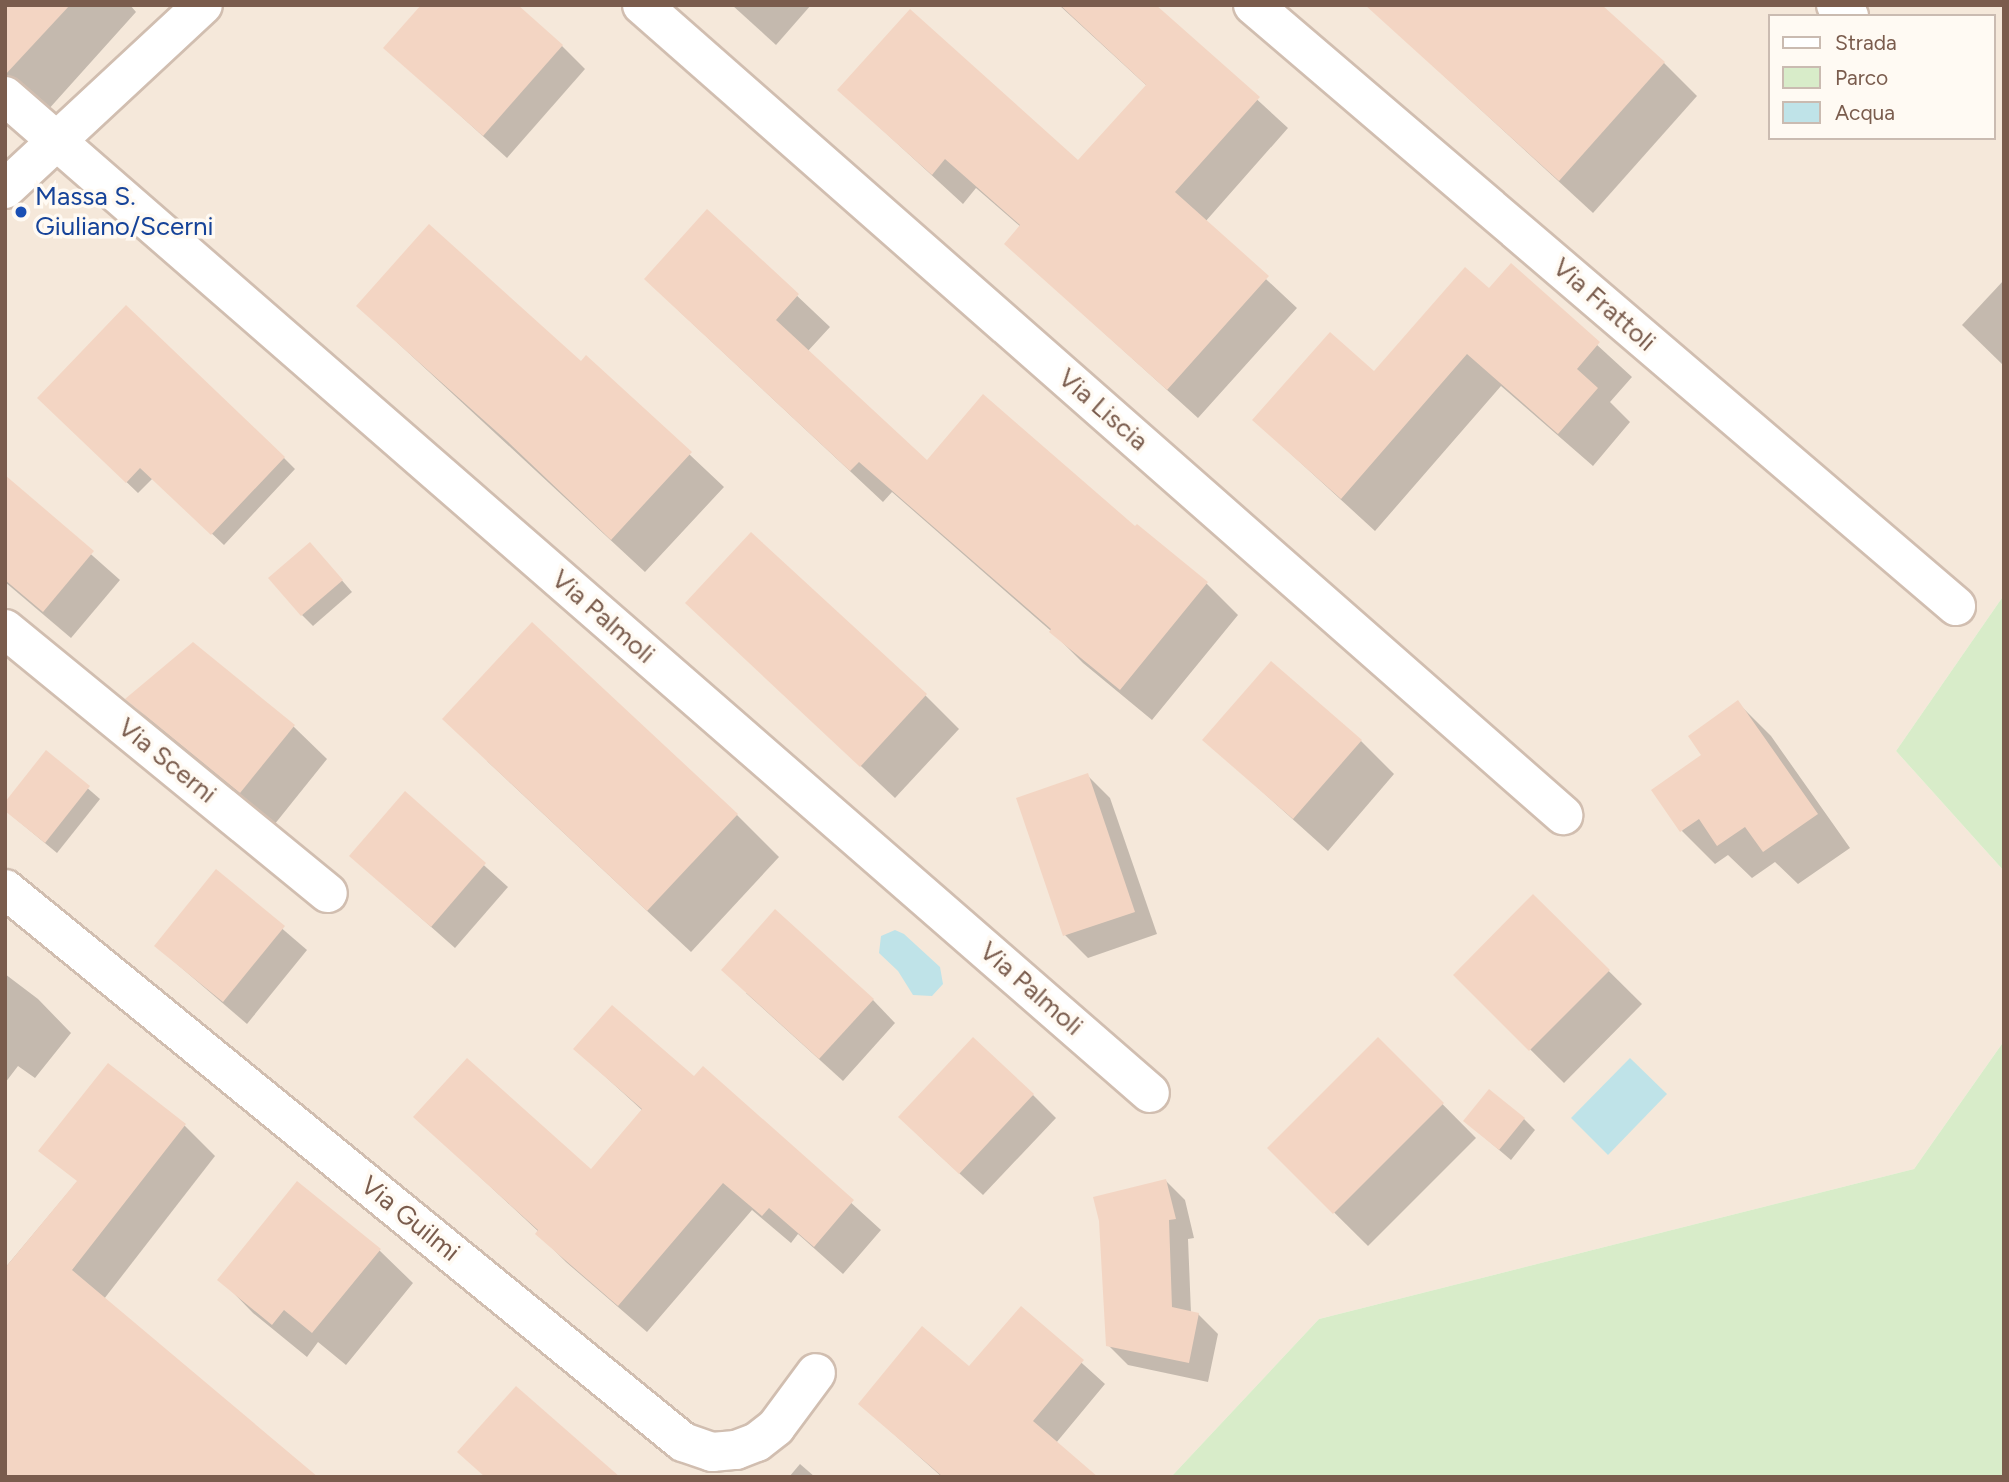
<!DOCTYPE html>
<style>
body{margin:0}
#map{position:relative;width:2009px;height:1482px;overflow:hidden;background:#fdf6ec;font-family:Figtree,sans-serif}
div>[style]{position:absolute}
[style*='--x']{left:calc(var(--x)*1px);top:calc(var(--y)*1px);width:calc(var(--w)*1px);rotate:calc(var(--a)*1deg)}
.residential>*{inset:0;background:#f5e8da}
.green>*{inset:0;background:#d8ecc9}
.water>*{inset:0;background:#bfe3e8}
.shadow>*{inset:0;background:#0003}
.building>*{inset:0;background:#f3d5c3}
.roads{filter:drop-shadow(2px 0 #d1beb0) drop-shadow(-2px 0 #d1beb0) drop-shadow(0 2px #d1beb0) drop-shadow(0 -2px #d1beb0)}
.minor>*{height:38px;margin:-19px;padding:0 19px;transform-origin:19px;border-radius:19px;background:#fff}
.tertiary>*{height:38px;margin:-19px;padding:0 19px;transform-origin:19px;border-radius:19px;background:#fff}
.dots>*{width:19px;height:19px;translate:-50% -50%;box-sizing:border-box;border:4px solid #fffaf3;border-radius:50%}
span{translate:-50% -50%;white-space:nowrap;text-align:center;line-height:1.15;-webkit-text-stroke:7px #fffaf3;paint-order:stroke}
.transit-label{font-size:26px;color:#164399}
.left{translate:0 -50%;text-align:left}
.street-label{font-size:26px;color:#7a5c4d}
.frame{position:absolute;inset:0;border:7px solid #7a5c4d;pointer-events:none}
.legend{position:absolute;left:1768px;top:14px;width:228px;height:126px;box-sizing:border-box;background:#fffaf3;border:2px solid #cabbb1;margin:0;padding:9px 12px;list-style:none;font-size:21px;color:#7a5c4d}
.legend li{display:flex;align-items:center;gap:14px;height:35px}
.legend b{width:35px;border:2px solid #cabbb1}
</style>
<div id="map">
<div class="residential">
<div style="clip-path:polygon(evenodd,5px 5px,2004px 5px,2004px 595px,1896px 751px,2004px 871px,2004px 1041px,1914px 1169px,1319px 1319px,1171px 1477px,5px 1477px,5px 5px,1769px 16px,1993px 16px,1993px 138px,1769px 138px,1769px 16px)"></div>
</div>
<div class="green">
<div style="clip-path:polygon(2004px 595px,2004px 871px,1896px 751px)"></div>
<div style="clip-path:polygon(2004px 1041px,2004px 1477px,1171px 1477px,1319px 1319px,1914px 1169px)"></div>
</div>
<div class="water">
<div style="clip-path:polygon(895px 930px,904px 934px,940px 967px,943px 984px,932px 996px,913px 995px,898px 971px,879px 953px,881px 936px)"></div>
<div style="clip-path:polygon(1630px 1058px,1667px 1094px,1608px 1155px,1571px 1118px)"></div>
</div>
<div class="shadow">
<div style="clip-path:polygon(5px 5px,130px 5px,136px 12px,47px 111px,29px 98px,5px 124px)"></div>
<div style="clip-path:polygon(732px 5px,811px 5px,776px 45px)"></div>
<div style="clip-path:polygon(1059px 5px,1154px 5px,1288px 128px,1205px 222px,1297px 308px,1198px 418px,1006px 244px,1021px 227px,976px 188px,963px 204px,839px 90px,1079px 163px,1147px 86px)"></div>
<div style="clip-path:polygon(1367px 5px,1664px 63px,1697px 96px,1593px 213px)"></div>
<div style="clip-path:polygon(562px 46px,585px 69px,507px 158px,386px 48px)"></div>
<div style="clip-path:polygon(707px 211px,830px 327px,807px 352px,927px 463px,1135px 529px,1206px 583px,1238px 615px,1152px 720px,1083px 663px,1051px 631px,892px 492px,883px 502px,678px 310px)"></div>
<div style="clip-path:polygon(1511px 266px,1632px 377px,1610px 402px,1630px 422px,1593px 466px,1501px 386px,1375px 531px,1254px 420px,1375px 373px,1489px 290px)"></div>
<div style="clip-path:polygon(2004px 280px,2004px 366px,1962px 325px)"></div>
<div style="clip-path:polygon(358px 306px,581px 363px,586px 357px,724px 487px,645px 572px)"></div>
<div style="clip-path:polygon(50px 409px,284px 458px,295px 469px,224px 545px,153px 478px,138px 493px)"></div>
<div style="clip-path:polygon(5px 478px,120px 580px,71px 638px,5px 582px)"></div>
<div style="clip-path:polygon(321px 556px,352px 592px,313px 626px,302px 615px)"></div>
<div style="clip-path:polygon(687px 603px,925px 695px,959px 729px,895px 798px)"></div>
<div style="clip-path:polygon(128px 699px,293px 726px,327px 759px,274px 825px,161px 732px)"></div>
<div style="clip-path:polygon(1738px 703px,1771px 736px,1850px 848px,1798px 884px,1775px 862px,1752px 878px,1728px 855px,1715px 864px,1682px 831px,1704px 756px)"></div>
<div style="clip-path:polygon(1205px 740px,1361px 741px,1394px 774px,1328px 851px)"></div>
<div style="clip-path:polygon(47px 753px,100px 799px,57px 853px,5px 810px)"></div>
<div style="clip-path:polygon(487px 761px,737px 815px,779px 857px,691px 952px)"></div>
<div style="clip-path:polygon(1087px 775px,1110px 798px,1157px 934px,1088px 958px,1065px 935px)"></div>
<div style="clip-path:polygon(405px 794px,508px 887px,455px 948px,351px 856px)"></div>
<div style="clip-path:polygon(216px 872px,307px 950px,247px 1024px,156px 946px)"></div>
<div style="clip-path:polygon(1533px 896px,1642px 1004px,1564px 1083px,1455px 975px)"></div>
<div style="clip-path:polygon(5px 974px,38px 999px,71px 1033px,35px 1078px,18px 1066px,5px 1083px)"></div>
<div style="clip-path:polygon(746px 993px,873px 1000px,895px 1023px,843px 1081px)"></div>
<div style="clip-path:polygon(1378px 1039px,1476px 1138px,1368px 1246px,1269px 1148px)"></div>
<div style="clip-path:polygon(575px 1049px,694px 1078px,703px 1068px,881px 1230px,843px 1274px,798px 1234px,791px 1243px,752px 1210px,647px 1332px,566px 1262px,538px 1234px,539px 1232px,416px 1117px,591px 1171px,643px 1111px)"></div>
<div style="clip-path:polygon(1033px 1095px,1056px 1118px,983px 1195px,923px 1140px)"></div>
<div style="clip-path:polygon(148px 1097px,185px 1126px,215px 1156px,104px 1299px,5px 1268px)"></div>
<div style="clip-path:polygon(1524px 1119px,1535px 1130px,1511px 1160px,1465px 1121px)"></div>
<div style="clip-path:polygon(1166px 1181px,1185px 1200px,1194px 1238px,1188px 1239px,1191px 1313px,1198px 1314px,1218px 1334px,1208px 1382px,1128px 1365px,1108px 1345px)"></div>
<div style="clip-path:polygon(379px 1250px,413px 1283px,346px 1365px,318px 1342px,307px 1357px,253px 1313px,220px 1279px)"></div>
<div style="clip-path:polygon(1021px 1308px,1105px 1384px,1056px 1443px,1095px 1477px,942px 1477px,860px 1404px,969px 1368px)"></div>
<div style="clip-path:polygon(800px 1464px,815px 1477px,789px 1477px)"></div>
</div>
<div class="building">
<div style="clip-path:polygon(5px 5px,70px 5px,5px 75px)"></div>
<div style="clip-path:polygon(421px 5px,518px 5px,563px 45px,483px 136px,383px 48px)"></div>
<div style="clip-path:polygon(1060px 5px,1156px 5px,1260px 97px,1175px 192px,1269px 276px,1167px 390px,1004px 244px,1020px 225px,945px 159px,932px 175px,837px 90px,910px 9px,1078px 160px,1146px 85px)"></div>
<div style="clip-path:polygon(1365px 5px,1602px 5px,1665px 62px,1559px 181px)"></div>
<div style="clip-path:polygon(707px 209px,799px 294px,776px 320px,927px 460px,983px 394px,1135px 526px,1137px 524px,1208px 582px,1120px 690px,1049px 632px,1051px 629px,859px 462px,850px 471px,644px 279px)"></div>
<div style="clip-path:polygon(429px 224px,581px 361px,586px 355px,692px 452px,611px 540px,507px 441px,356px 306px)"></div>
<div style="clip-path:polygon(1511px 263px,1600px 342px,1577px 369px,1598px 388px,1558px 434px,1467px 354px,1341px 499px,1252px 420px,1330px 332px,1374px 371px,1465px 267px,1489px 288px)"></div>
<div style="clip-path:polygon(126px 305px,285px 457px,211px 535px,140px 468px,126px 483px,37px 398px)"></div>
<div style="clip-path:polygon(5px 475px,94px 551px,43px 612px,5px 580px)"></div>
<div style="clip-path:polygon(751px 532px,927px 694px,860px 767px,685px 603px)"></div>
<div style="clip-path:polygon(310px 542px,343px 580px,301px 616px,268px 578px)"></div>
<div style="clip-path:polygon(532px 622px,738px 814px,647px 911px,442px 719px)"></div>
<div style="clip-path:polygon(193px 642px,295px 725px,240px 793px,125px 699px)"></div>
<div style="clip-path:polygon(1271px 661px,1362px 740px,1293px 819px,1202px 740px)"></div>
<div style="clip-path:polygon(1738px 700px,1818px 814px,1763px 852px,1745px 827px,1717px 846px,1699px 819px,1680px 832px,1651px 790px,1701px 755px,1688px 736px)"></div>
<div style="clip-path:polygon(46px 750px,90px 786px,45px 843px,5px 811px,5px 802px)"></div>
<div style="clip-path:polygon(1088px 773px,1135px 912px,1063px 936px,1016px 798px)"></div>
<div style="clip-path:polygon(405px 791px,486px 863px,431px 927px,349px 856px)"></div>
<div style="clip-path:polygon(216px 869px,285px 926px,223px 1002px,154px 946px)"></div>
<div style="clip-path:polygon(1533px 894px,1610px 970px,1529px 1051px,1453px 975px)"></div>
<div style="clip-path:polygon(775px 909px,874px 999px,819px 1059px,721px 970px)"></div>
<div style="clip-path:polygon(612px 1005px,694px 1076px,703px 1066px,854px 1200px,814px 1247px,769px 1208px,762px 1216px,723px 1183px,618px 1306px,535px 1234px,538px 1230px,413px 1117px,467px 1058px,591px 1169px,642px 1109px,573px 1049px)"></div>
<div style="clip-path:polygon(973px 1037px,1034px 1094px,959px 1174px,898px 1117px)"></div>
<div style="clip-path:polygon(1378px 1037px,1444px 1103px,1333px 1214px,1267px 1148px)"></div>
<div style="clip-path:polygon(108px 1063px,186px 1124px,72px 1270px,318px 1477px,5px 1477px,5px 1268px,77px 1181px,38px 1151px)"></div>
<div style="clip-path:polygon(1489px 1089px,1525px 1118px,1499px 1150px,1463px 1121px)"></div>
<div style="clip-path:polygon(1166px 1179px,1176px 1219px,1169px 1220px,1172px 1307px,1199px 1313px,1189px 1363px,1106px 1346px,1099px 1221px,1093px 1197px)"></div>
<div style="clip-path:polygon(297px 1181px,381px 1249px,312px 1333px,284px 1310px,272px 1325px,217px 1280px)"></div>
<div style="clip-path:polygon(1021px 1306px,1084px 1360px,1033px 1421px,1098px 1477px,943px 1477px,858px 1404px,922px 1326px,969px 1366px)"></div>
<div style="clip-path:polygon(516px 1386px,620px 1477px,485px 1477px,457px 1452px)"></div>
</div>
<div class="roads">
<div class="minor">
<div style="--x:642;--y:5;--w:1227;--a:41.33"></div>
<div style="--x:1253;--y:5;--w:925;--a:40.53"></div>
<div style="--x:1836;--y:5;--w:17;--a:40"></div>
<div style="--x:5;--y:96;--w:1518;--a:41.05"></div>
<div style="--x:5;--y:629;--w:417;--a:39.3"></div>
<div style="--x:5;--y:889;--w:875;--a:39.2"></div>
<div style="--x:683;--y:1442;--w:31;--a:19"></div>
<div style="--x:712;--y:1452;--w:24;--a:-5"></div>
<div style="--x:736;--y:1450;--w:22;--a:-21"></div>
<div style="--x:757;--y:1442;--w:24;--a:-38"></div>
<div style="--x:776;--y:1427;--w:67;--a:-53.5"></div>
</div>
<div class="tertiary">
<div style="--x:5;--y:189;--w:270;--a:-42.9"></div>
</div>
</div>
<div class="dots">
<div style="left:21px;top:212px;background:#1a4fb4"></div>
</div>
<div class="transit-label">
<span class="left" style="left:35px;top:212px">Massa S.<br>Giuliano/Scerni</span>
</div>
<div class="street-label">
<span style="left:1604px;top:305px;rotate:41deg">Via Frattoli</span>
<span style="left:1103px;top:410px;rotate:41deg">Via Liscia</span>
<span style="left:603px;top:617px;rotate:41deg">Via Palmoli</span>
<span style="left:167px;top:761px;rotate:39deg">Via Scerni</span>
<span style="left:1031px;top:989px;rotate:41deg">Via Palmoli</span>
<span style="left:410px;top:1219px;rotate:39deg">Via Guilmi</span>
</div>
<div class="frame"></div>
<ul class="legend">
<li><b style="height:9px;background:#fff"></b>Strada</li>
<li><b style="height:19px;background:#d8ecc9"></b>Parco</li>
<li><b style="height:19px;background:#bfe3e8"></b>Acqua</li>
</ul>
</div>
